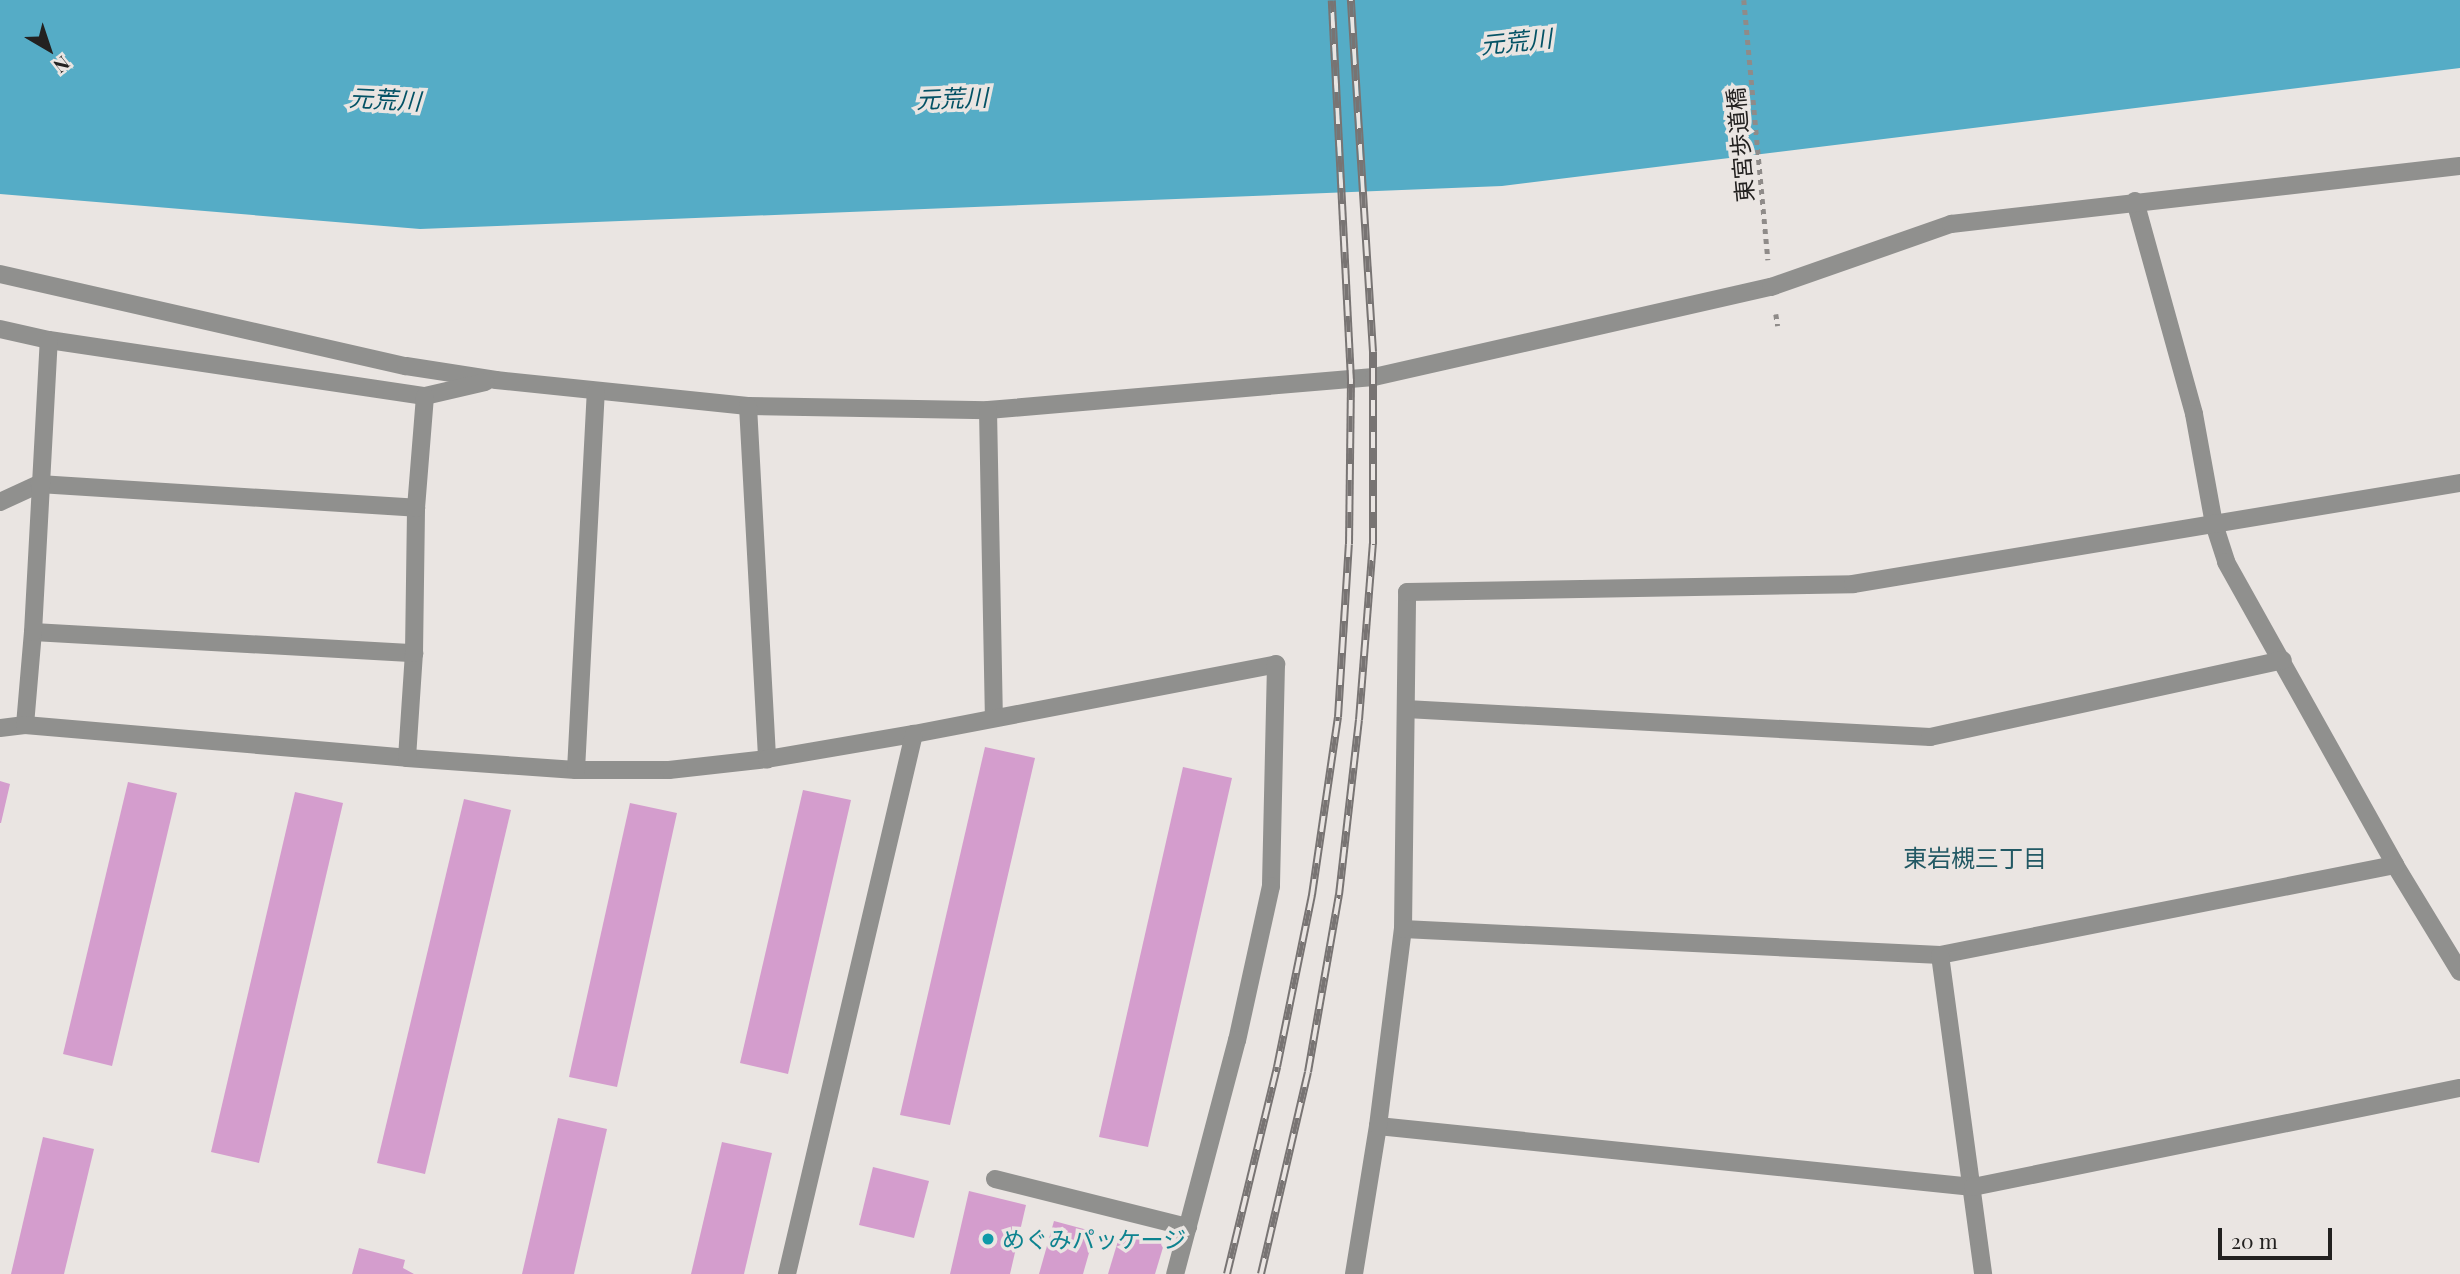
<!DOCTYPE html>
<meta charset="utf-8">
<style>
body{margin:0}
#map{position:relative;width:2460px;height:1274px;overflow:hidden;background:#eae5e2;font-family:"Playfair Display","Noto Sans JP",serif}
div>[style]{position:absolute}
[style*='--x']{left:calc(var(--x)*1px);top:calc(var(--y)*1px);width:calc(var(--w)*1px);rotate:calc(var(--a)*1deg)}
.water>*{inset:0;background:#55acc6}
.building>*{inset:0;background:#d49dcd}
.path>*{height:4.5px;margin-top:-2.25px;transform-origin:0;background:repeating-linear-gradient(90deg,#8f8b89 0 5px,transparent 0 10px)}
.street>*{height:18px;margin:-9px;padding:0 9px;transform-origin:9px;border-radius:9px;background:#90908e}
.rail>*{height:8px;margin-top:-4px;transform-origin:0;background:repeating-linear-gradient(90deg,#eae5e2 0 16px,#787473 0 32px);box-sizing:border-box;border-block:2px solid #787473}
.dots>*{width:19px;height:19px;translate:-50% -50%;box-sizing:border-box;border:4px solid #eae5e2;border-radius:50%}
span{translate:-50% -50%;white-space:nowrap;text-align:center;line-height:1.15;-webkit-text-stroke:7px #eae5e2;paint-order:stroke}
.street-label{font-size:23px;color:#232120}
.culture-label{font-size:23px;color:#0d838f}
.left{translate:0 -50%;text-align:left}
.water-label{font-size:24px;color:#045265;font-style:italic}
.neighbourhood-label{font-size:24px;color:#225964}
.north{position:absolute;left:14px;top:14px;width:70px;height:70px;-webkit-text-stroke:5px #eae5e2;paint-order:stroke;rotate:141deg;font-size:19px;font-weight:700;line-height:28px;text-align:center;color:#232120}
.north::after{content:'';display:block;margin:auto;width:24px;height:32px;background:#232120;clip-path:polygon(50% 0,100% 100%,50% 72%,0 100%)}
.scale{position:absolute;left:2218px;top:1228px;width:114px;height:32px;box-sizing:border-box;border:4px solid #232120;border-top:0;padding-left:9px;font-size:21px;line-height:24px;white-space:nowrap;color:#232120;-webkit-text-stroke:5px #eae5e2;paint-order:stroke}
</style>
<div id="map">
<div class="water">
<div style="clip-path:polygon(0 0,2460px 0,2460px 68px,1502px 186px,420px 229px,0 194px)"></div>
</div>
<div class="building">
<div style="clip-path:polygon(985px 747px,1035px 758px,950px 1125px,900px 1115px)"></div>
<div style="clip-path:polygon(1183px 767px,1232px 778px,1148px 1147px,1099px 1137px)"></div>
<div style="clip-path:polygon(0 781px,10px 784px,1px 823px,0 823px)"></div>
<div style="clip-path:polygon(128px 782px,177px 793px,112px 1066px,63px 1054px)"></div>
<div style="clip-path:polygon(803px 790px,851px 800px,788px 1074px,740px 1063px)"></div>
<div style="clip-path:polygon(295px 792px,343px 803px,259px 1163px,211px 1152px)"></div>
<div style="clip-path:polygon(464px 799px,511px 810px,425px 1174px,377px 1163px)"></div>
<div style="clip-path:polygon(630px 803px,677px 813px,617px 1087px,569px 1077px)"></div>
<div style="clip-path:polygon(558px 1118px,607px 1129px,574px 1274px,522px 1274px)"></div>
<div style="clip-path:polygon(43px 1137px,94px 1149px,64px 1274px,11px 1274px)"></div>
<div style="clip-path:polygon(722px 1142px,772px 1153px,744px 1274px,691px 1274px)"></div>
<div style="clip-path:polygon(873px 1167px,929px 1181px,914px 1238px,859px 1225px)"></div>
<div style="clip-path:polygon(969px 1191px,1026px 1205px,1010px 1274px,950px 1274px)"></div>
<div style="clip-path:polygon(1054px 1221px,1095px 1232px,1083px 1274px,1039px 1274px)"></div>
<div style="clip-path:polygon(1121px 1231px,1164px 1244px,1155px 1274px,1108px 1274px)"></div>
<div style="clip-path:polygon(359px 1248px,405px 1260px,403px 1268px,414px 1274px,352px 1274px)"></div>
</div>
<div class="path">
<div style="--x:1744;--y:0;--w:261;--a:84.7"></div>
<div style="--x:1776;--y:314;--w:12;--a:81"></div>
</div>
<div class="street">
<div style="--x:2135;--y:201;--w:221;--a:74.5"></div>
<div style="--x:2194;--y:414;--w:112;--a:79.7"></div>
<div style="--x:2214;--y:524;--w:40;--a:72"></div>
<div style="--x:2226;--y:562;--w:347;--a:60.8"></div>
<div style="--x:2395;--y:865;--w:125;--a:58.7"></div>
<div style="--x:0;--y:274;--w:416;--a:12.8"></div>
<div style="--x:406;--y:366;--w:91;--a:8.8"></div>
<div style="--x:496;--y:380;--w:253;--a:5.9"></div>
<div style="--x:748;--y:406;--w:240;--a:1"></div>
<div style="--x:988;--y:410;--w:387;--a:-4.9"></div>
<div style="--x:1374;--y:377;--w:407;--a:-12.8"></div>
<div style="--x:1771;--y:287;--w:191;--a:-19.3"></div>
<div style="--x:1951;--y:224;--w:512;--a:-6.5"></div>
<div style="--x:0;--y:329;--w:50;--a:12.7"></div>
<div style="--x:49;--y:340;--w:380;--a:8.5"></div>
<div style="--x:425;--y:396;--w:62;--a:-13.1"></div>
<div style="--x:748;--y:406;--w:354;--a:86.9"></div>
<div style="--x:988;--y:410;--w:307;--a:88.9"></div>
<div style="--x:0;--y:502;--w:43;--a:-24.8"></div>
<div style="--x:39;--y:484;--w:378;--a:3.6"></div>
<div style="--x:33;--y:632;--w:382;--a:3.2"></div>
<div style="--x:1406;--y:709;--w:525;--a:3.06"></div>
<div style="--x:1930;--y:737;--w:361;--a:-12.3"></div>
<div style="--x:25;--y:725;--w:93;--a:-85.1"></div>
<div style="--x:33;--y:632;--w:292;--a:-86.9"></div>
<div style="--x:0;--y:728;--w:25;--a:-7"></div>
<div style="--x:25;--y:725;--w:383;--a:4.9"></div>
<div style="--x:407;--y:758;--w:169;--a:4.1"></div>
<div style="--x:576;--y:770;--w:93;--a:0"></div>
<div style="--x:669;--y:770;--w:99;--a:-6.4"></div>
<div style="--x:767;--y:759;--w:149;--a:-9.7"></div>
<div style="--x:914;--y:734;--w:369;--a:-10.9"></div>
<div style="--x:1276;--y:664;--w:222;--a:91.3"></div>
<div style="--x:1271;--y:886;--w:158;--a:102.4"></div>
<div style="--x:1237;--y:1040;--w:242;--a:104.8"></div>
<div style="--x:407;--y:758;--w:105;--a:-86.2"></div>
<div style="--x:414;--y:653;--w:145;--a:-89.2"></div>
<div style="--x:416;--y:508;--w:112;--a:-85.4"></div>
<div style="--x:576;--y:770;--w:378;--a:-87"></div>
<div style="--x:1403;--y:929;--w:538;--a:2.77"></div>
<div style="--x:1940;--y:955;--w:464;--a:-11.2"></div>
<div style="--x:1940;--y:955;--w:322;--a:82.3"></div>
<div style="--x:1378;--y:1126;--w:598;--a:5.85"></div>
<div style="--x:1973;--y:1187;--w:497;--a:-11.5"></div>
<div style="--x:995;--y:1179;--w:199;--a:14"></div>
<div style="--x:787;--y:1274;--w:555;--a:-76.77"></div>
<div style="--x:1354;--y:1274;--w:150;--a:-80.8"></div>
<div style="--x:1378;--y:1126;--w:199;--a:-82.8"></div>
<div style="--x:1403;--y:929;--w:337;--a:-89.3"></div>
<div style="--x:1407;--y:592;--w:446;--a:-1"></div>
<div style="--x:1853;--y:584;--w:615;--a:-9.45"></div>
</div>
<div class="rail">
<div style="--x:1227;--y:1274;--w:213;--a:-76.4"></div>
<div style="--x:1277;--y:1067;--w:176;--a:-78.5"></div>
<div style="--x:1312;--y:895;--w:180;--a:-81.7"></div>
<div style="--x:1338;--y:717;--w:173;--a:-86.4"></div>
<div style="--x:1349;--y:544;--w:164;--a:-89.3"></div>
<div style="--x:1351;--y:380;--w:380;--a:-92.9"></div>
<div style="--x:1261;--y:1274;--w:207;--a:-76.9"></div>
<div style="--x:1308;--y:1072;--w:180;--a:-80.1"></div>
<div style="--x:1339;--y:895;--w:176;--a:-83.5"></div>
<div style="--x:1359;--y:720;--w:177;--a:-85.5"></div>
<div style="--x:1373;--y:544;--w:192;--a:-90"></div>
<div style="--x:1373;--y:352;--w:353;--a:-93.6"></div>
</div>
<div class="dots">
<div style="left:988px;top:1239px;background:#0f9aa8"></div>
</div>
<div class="street-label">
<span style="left:1740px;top:145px;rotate:-95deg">東宮歩道橋</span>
</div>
<div class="culture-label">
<span class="left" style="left:1002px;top:1239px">めぐみパッケージ</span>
</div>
<div class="water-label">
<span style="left:1516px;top:41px;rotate:-6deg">元荒川</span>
<span style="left:952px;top:98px;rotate:-2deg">元荒川</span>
<span style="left:385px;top:99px;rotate:3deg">元荒川</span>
</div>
<div class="neighbourhood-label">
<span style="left:1975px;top:858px">東岩槻三丁目</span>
</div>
<div class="north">N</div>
<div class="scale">20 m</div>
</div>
